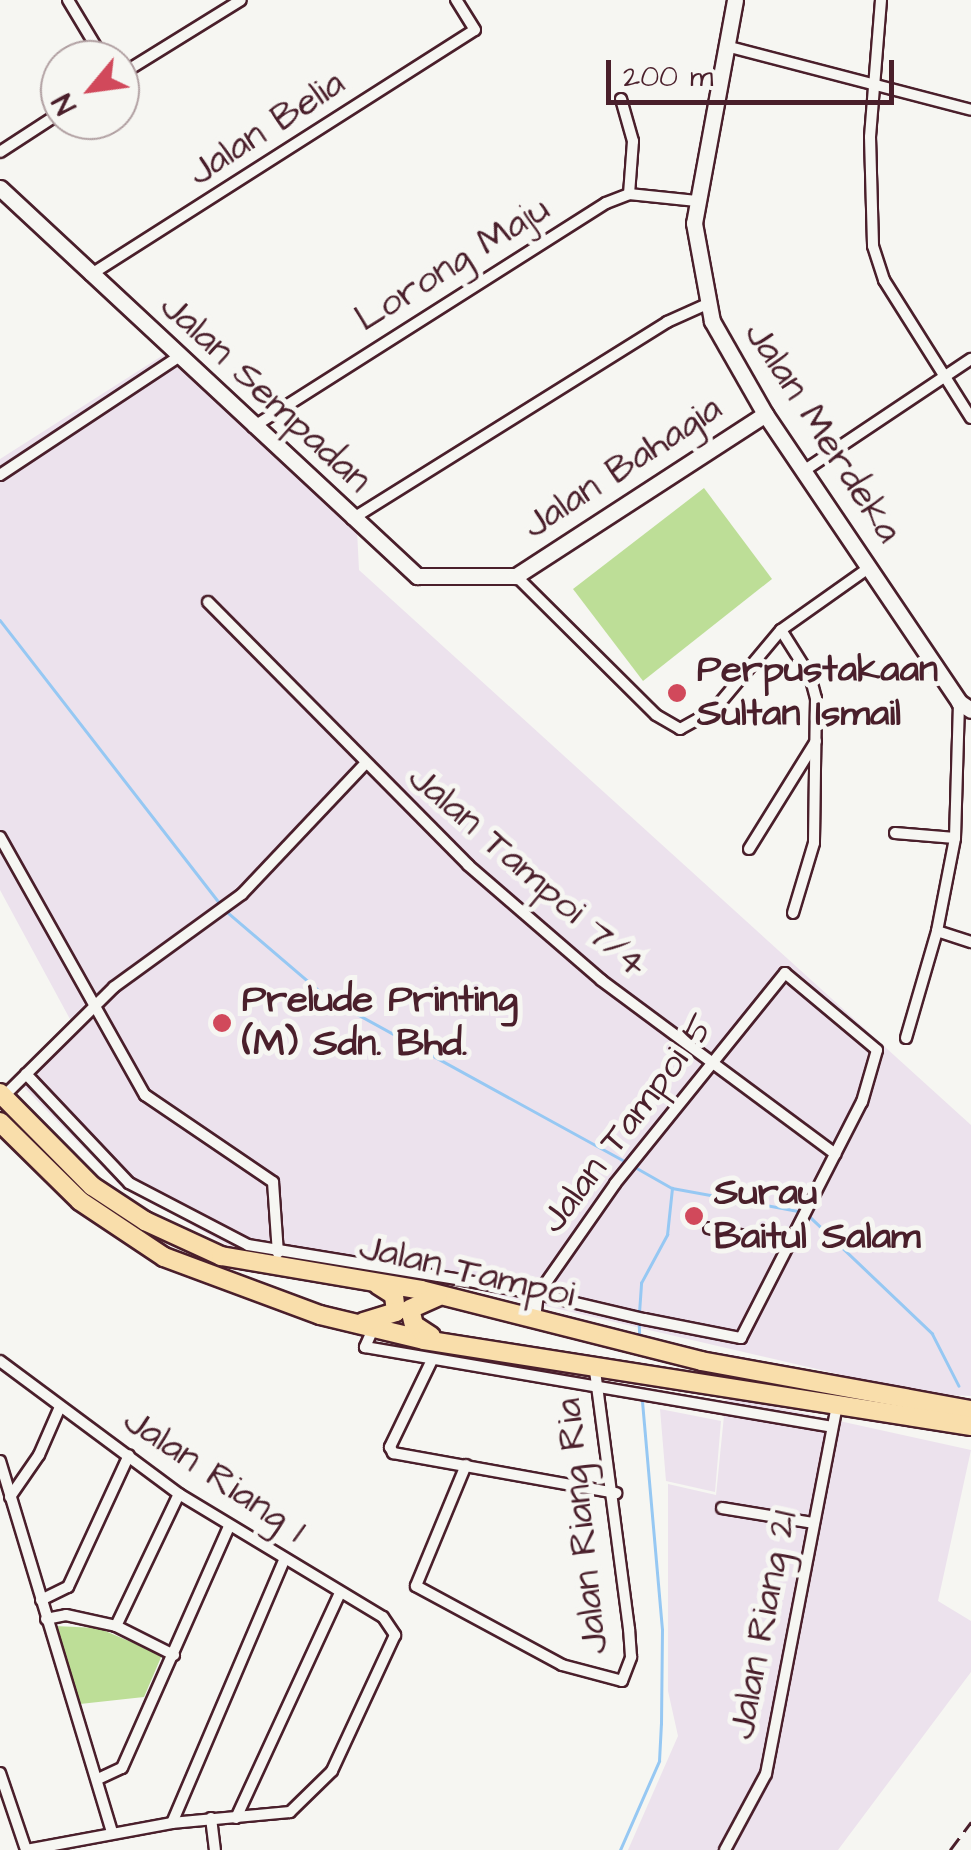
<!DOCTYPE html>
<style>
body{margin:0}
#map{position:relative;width:971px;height:1850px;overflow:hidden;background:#f6f6f2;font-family:"Architects Daughter",sans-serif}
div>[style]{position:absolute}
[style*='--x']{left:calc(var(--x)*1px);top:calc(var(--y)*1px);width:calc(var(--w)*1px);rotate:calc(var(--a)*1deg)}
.built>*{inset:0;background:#ece2ed}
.green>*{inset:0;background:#bdde97}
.stream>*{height:2.5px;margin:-1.25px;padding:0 1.25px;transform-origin:1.25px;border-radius:1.25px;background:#96c8f3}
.roads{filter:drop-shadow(2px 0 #4a1f2b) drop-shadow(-2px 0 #4a1f2b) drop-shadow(0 2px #4a1f2b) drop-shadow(0 -2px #4a1f2b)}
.street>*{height:10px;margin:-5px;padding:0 5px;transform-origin:5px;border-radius:5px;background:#f6f6f2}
.secondary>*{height:15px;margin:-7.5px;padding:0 7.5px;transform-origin:7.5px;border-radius:7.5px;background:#f6f6f2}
.primary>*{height:18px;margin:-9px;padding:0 9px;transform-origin:9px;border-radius:9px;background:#f9deab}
.rail>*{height:2.5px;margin-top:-1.25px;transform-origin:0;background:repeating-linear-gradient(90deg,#4a1f2b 0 15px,transparent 0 23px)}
.dots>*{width:28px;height:28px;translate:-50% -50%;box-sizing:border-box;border:5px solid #f6f6f2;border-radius:50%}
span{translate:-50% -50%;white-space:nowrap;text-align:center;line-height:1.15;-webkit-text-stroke:10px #f6f6f2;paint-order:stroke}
.street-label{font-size:38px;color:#4a1f2b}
.poi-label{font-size:38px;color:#4a1f2b;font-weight:700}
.left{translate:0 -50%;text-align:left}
.north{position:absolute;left:40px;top:40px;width:100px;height:100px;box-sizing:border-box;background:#f6f6f2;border:2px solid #b1a0a2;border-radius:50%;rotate:241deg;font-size:28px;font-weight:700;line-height:40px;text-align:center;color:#4a1f2b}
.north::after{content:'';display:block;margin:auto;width:35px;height:45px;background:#d1495b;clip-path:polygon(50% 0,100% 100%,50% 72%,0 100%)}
.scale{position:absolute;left:606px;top:60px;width:288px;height:45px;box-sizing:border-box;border:5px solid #4a1f2b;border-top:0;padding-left:12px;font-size:30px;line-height:35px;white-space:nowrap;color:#4a1f2b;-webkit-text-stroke:8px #f6f6f2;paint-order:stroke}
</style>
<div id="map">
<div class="built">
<div style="clip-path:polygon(179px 345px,356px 510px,359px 570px,971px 1125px,971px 1396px,924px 1394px,460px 1286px,229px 1246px,120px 1185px,14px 1077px,71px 1021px,0 890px,0 459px)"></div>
<div style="clip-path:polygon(726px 1396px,971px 1450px,938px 1601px,971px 1621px,971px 1672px,838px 1850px,628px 1850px,678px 1736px,668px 1691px,668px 1484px,716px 1495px)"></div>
<div style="clip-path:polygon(660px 1409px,721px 1421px,715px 1492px,666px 1481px)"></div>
</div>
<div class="green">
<div style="clip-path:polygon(704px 488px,772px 579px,643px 681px,573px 589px)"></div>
<div style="clip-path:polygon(55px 1626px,98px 1628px,162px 1655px,144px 1697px,80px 1704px)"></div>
</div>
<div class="stream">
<div style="--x:0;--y:620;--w:361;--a:52.2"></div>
<div style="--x:226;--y:911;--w:134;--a:40.5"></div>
<div style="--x:328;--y:998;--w:342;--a:28.8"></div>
<div style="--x:635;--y:1167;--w:43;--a:29.6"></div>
<div style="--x:672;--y:1188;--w:129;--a:10.3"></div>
<div style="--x:807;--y:1214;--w:173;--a:43.6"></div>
<div style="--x:932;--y:1333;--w:59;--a:63"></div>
<div style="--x:639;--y:1313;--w:30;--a:-86"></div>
<div style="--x:641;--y:1283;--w:55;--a:-61.6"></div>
<div style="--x:667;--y:1235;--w:47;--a:-83.9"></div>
<div style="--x:639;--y:1321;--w:17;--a:87"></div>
<div style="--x:620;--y:1850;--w:97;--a:-66.3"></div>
<div style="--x:659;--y:1761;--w:37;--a:-87"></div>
<div style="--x:661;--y:1724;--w:94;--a:-89.4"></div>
<div style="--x:662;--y:1630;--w:230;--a:-95"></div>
</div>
<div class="roads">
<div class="street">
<div style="--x:68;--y:0;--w:70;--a:59"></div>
<div style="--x:881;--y:0;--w:137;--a:94.6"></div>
<div style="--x:870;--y:137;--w:109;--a:88.4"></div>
<div style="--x:873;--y:246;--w:36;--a:72"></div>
<div style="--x:884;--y:280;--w:163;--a:57.8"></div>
<div style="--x:726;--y:46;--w:253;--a:14.6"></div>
<div style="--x:120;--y:75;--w:142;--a:-31.8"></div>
<div style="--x:621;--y:99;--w:44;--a:74.1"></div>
<div style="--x:633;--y:141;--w:53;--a:94.3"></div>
<div style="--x:0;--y:152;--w:72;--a:-33"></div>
<div style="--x:90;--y:275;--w:456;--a:-32.5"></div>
<div style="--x:475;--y:30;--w:36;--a:-122"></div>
<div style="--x:253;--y:427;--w:418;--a:-32.4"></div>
<div style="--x:606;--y:203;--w:25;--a:-21"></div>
<div style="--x:629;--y:194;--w:68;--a:5.9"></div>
<div style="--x:805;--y:470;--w:200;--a:-33.8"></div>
<div style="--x:0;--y:475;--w:212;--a:-33.5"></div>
<div style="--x:352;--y:519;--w:372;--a:-32"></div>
<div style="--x:667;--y:322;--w:44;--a:-24.2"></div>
<div style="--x:516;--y:576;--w:197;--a:44.8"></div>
<div style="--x:656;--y:715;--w:28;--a:30"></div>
<div style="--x:680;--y:729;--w:39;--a:-29"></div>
<div style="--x:714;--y:710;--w:104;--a:-50.1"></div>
<div style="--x:781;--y:630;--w:109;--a:-35.3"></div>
<div style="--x:208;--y:602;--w:370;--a:45.3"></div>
<div style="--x:468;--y:865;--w:176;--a:40.8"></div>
<div style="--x:601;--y:980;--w:292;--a:36.6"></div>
<div style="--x:781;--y:630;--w:54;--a:57.8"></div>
<div style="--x:810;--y:676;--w:23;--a:75"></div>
<div style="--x:816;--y:698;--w:145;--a:90.8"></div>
<div style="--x:814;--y:843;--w:73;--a:106.7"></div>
<div style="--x:895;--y:833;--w:60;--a:4.8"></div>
<div style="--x:0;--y:837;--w:296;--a:60.7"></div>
<div style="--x:145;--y:1095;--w:155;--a:34.2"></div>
<div style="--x:273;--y:1182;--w:71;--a:86"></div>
<div style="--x:749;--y:849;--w:127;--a:-58.2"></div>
<div style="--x:937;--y:931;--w:36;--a:18"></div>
<div style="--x:906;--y:1038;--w:111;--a:-73.8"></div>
<div style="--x:937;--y:931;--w:95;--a:-79"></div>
<div style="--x:955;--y:838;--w:136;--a:-88.3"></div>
<div style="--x:26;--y:1074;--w:150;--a:46.6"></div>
<div style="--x:129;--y:1183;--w:134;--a:27.5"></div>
<div style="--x:248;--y:1245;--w:230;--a:9.3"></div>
<div style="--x:475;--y:1282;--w:64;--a:10.8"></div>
<div style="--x:538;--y:1294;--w:109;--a:13.3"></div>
<div style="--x:644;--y:1319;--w:99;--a:11.1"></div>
<div style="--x:741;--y:1338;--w:265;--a:-62.9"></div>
<div style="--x:862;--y:1102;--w:54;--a:-73.9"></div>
<div style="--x:877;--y:1050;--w:120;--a:-140.1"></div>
<div style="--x:785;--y:973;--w:271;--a:128.9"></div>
<div style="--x:615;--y:1184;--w:134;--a:125"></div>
<div style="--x:538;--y:1294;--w:25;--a:97"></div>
<div style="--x:3;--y:1097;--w:156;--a:-44.7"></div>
<div style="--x:114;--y:987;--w:158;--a:-36"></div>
<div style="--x:242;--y:894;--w:178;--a:-46.6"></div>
<div style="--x:709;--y:1228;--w:81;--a:12.8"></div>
<div style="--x:373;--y:1329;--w:20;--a:114"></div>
<div style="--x:365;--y:1347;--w:474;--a:9.7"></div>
<div style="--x:432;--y:1360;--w:97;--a:115.8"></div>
<div style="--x:390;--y:1447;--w:7;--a:63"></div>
<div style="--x:393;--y:1453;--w:227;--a:10.2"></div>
<div style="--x:0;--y:1361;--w:223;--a:36.6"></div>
<div style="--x:179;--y:1494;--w:238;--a:31.1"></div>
<div style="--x:383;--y:1617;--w:22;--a:56"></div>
<div style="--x:395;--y:1635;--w:150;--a:114.9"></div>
<div style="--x:332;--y:1771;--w:59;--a:135.7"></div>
<div style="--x:290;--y:1812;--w:119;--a:174.7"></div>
<div style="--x:172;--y:1823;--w:148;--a:169.5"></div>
<div style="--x:0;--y:1461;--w:388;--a:73.2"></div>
<div style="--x:466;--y:1465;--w:131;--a:112.5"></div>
<div style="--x:416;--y:1586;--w:166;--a:28.4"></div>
<div style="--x:562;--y:1665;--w:62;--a:14.9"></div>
<div style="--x:622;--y:1681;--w:26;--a:-69"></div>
<div style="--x:631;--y:1657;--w:28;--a:-94"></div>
<div style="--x:629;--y:1629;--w:268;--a:-97.5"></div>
<div style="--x:10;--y:1497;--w:51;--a:-55.4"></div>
<div style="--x:39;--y:1455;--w:52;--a:-66.4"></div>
<div style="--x:722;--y:1508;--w:93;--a:9.3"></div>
<div style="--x:41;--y:1600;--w:30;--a:-26"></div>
<div style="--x:68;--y:1587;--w:145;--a:-65.2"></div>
<div style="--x:46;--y:1619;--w:20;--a:-11"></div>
<div style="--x:66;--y:1615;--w:51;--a:12.4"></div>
<div style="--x:116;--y:1626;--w:65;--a:26.6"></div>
<div style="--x:116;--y:1626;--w:146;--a:-64.5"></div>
<div style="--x:0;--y:1773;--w:81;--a:71.3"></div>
<div style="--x:98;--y:1779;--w:26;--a:-25"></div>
<div style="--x:122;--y:1768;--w:264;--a:-66.1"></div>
<div style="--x:211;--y:1818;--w:32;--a:83"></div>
<div style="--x:236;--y:1818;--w:248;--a:-65.2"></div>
<div style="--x:172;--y:1823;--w:285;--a:-66.9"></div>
<div style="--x:725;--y:1850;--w:86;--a:-61.7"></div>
<div style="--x:766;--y:1774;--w:377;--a:-79.1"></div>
</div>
<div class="secondary">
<div style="--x:735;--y:0;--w:227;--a:100.4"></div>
<div style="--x:694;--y:223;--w:100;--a:79.6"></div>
<div style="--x:712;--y:321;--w:107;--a:60.3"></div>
<div style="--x:765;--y:414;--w:347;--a:56"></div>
<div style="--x:959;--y:702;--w:14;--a:34"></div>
<div style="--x:0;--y:188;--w:570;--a:42.94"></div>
<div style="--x:417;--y:576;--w:99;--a:0"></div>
<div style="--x:516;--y:576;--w:297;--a:-33"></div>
</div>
<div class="primary">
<div style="--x:0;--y:1093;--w:131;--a:45.3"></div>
<div style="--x:92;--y:1186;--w:64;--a:33.4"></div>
<div style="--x:145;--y:1221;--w:84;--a:24.7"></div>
<div style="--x:221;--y:1256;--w:203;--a:9.6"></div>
<div style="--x:421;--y:1290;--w:289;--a:14.2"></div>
<div style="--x:701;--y:1361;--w:274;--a:10.3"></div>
<div style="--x:0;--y:1122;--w:112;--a:44.6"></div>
<div style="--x:80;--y:1201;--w:101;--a:33.7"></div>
<div style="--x:164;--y:1257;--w:166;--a:20.4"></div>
<div style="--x:320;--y:1315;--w:107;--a:13.5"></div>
<div style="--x:424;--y:1340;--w:554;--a:8.93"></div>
<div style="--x:363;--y:1322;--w:34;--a:-17"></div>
<div style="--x:396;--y:1312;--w:17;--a:-97"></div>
<div style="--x:394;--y:1295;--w:19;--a:-148"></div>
<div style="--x:431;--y:1336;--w:20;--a:-147"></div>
<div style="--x:414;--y:1325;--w:16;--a:-104"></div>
<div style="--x:410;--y:1309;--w:30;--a:-24"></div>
</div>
</div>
<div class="rail">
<div style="--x:950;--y:1850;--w:35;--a:-53"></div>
</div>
<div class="dots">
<div style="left:677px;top:693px;background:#d1495b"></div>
<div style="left:222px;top:1023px;background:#d1495b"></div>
<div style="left:694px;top:1216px;background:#d1495b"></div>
</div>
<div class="street-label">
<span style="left:267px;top:129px;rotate:-33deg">Jalan Belia</span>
<span style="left:453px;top:265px;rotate:-32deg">Lorong Maju</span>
<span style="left:265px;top:394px;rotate:43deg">Jalan Sempadan</span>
<span style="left:822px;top:433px;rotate:57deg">Jalan Merdeka</span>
<span style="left:623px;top:468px;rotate:-33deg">Jalan Bahagia</span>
<span style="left:527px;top:872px;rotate:41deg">Jalan Tampoi 7/4</span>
<span style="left:628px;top:1124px;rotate:-53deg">Jalan Tampoi 5</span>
<span style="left:467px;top:1272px;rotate:13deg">Jalan Tampoi</span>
<span style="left:214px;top:1476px;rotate:34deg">Jalan Riang 1</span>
<span style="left:583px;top:1526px;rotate:-96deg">Jalan Riang Ria</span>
<span style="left:764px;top:1625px;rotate:-79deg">Jalan Riang 21</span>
</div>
<div class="poi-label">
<span class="left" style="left:697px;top:693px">Perpustakaan<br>Sultan Ismail</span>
<span class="left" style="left:242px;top:1023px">Prelude Printing<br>(M) Sdn. Bhd.</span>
<span class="left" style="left:714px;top:1216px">Surau<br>Baitul Salam</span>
</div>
<div class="north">N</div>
<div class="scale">200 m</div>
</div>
